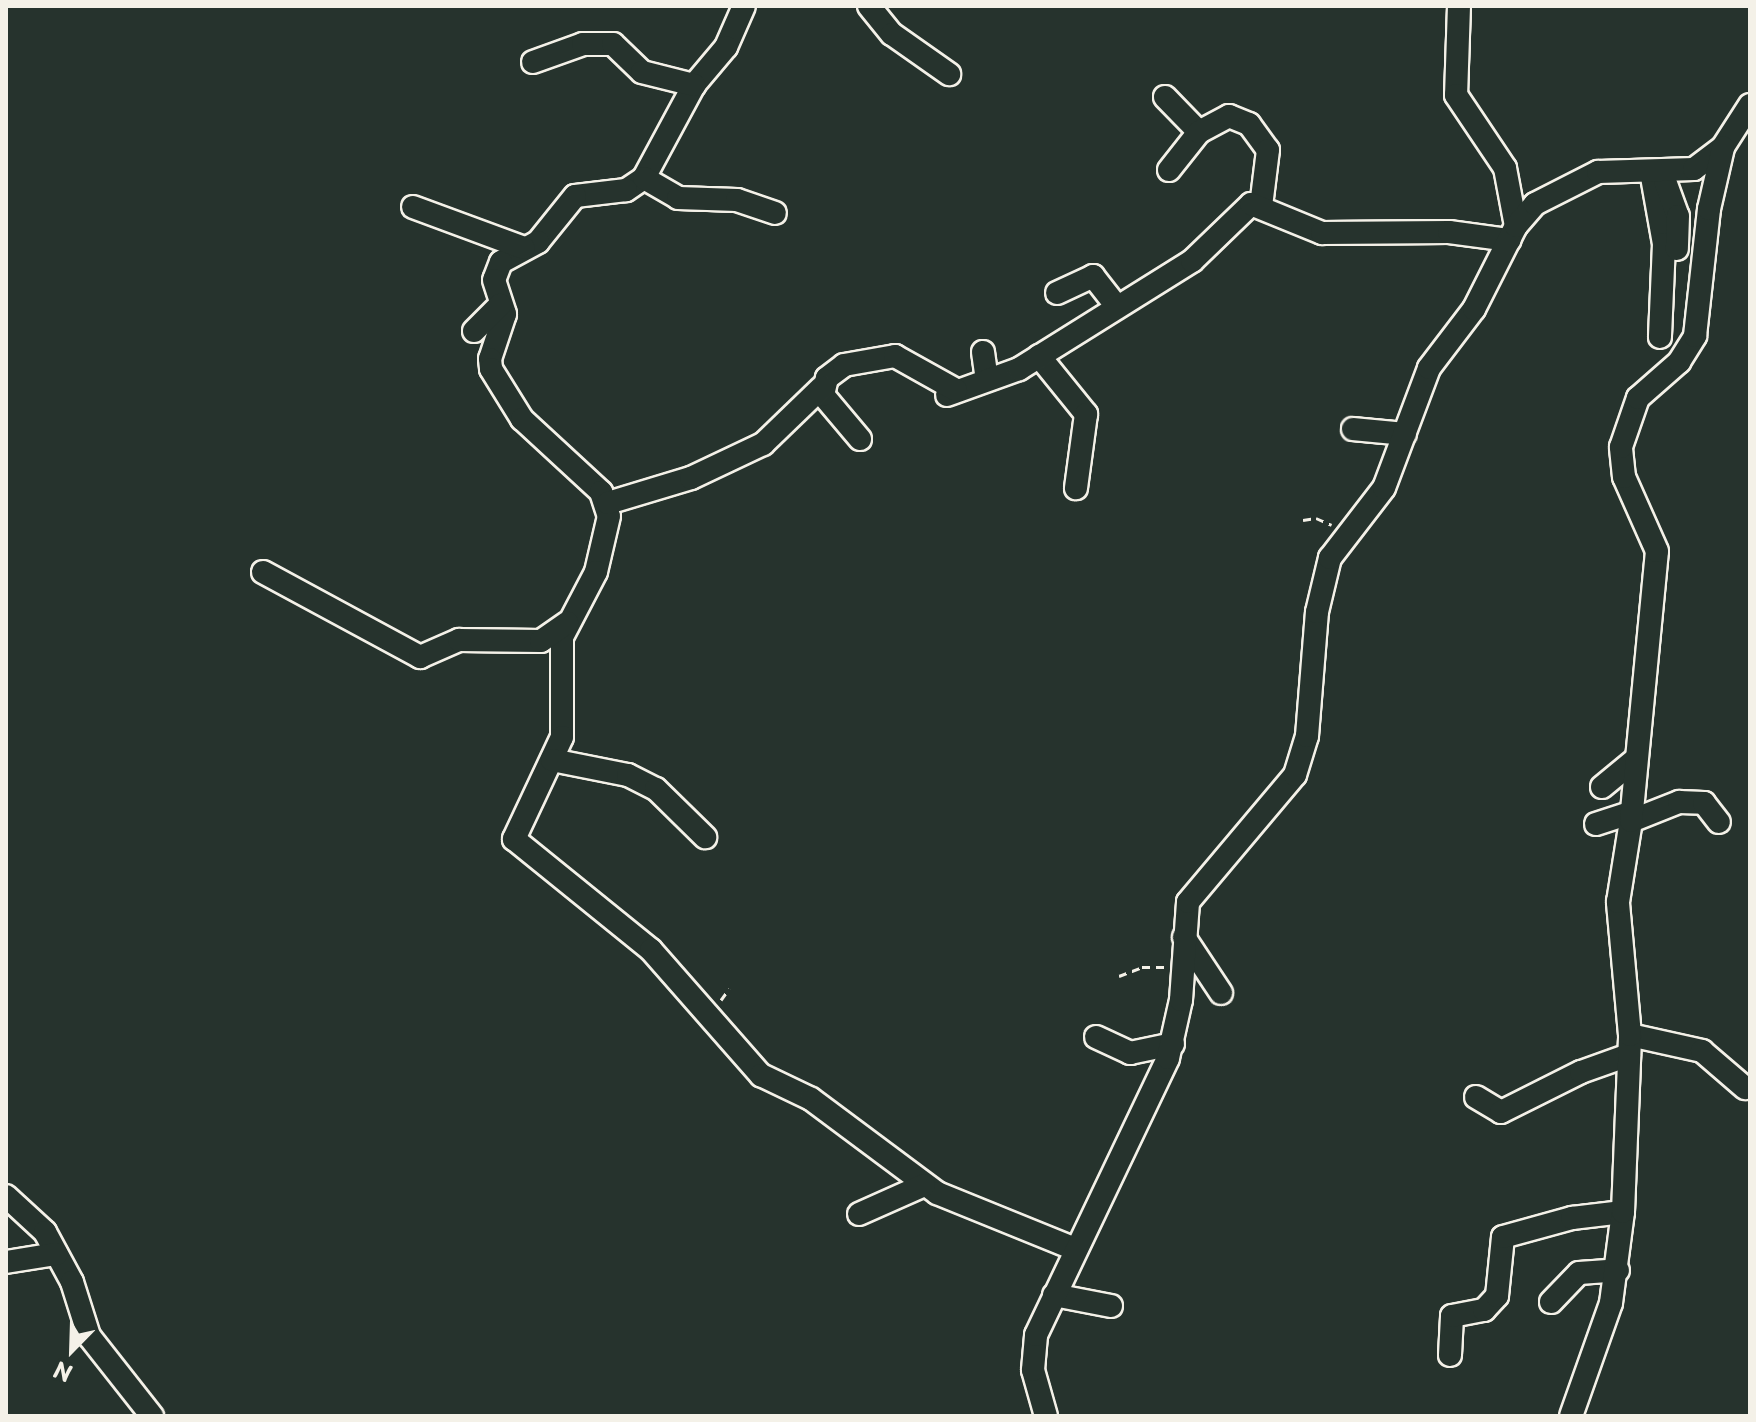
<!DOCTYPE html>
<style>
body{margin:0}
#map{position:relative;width:1756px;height:1422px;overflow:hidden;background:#26332d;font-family:"Playpen Sans",sans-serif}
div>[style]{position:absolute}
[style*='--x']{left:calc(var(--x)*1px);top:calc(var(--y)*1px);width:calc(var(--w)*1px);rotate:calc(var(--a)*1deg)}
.path>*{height:3px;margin-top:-1.5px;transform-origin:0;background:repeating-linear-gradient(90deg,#f4f1e8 0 8px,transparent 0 14px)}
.roads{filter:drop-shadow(2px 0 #f4f1e8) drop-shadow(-2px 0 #f4f1e8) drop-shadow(0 2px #f4f1e8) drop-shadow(0 -2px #f4f1e8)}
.minor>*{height:22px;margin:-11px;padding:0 11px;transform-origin:11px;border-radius:11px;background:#26332d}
span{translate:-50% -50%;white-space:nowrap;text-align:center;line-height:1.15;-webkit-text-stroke:6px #26332d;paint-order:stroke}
.frame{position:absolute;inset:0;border:8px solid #f4f1e8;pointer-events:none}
.north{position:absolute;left:32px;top:1310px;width:80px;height:80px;-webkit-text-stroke:6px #26332d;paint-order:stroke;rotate:203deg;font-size:22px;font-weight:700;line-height:32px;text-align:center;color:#f4f1e8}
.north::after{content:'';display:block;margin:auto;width:28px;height:36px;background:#f4f1e8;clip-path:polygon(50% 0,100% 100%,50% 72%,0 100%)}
</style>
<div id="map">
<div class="path">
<div style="--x:1303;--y:520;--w:13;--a:-9"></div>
<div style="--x:1316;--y:518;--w:17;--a:24"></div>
<div style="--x:1119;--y:976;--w:25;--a:-21"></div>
<div style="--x:1142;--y:967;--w:22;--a:0"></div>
<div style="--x:721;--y:1000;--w:14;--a:-54"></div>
</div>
<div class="roads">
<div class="minor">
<div style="--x:744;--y:6;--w:45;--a:113.7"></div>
<div style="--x:726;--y:47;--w:50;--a:130.1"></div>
<div style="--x:694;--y:85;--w:106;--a:118.3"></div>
<div style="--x:644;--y:178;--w:22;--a:146"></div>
<div style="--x:626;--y:190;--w:51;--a:173.3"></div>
<div style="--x:575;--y:196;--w:59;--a:128.8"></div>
<div style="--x:538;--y:242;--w:42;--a:151.6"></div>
<div style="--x:501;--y:262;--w:19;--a:111"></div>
<div style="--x:494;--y:280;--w:36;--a:72"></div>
<div style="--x:505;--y:314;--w:47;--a:108.4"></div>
<div style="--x:490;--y:359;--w:10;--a:84"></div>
<div style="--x:491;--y:369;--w:59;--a:58.2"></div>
<div style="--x:522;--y:419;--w:108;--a:42.7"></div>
<div style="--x:601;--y:492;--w:25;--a:72"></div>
<div style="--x:609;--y:516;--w:57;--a:103.1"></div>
<div style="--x:596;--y:572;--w:73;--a:117.6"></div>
<div style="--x:562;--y:637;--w:100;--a:90"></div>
<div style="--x:562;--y:737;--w:113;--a:115.2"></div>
<div style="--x:514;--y:839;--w:176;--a:39"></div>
<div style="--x:651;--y:950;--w:167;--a:48.7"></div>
<div style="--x:761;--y:1075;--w:55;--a:25.6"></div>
<div style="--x:811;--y:1099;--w:157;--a:36.7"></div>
<div style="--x:937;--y:1193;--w:149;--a:22.1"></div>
<div style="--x:869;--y:6;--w:36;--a:51"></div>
<div style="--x:892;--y:34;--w:70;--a:35.1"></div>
<div style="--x:1459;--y:6;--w:89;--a:91.9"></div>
<div style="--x:1456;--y:95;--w:88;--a:56.1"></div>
<div style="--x:1505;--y:168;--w:59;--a:79.3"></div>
<div style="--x:533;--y:62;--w:53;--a:-19.8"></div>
<div style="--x:583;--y:44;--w:30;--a:0"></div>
<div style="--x:613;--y:44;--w:40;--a:44"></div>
<div style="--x:642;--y:72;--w:54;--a:14"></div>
<div style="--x:1165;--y:97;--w:49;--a:45.8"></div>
<div style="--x:1169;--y:170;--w:48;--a:-51.7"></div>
<div style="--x:1199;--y:132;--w:34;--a:-28"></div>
<div style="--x:1229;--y:116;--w:22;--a:22"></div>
<div style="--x:1249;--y:124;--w:32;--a:54"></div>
<div style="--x:1268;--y:150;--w:56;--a:97.1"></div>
<div style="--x:1651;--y:171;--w:74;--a:79.9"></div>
<div style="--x:1664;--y:244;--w:93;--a:92.5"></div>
<div style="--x:644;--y:178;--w:39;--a:30"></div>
<div style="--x:678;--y:198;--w:59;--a:1.9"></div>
<div style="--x:737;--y:200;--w:40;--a:18.9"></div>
<div style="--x:1665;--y:181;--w:37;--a:70"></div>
<div style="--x:1678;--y:216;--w:33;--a:92"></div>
<div style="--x:413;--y:207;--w:118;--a:20.3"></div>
<div style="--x:1057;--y:293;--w:40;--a:-25"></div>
<div style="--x:1093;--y:276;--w:39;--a:52"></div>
<div style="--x:474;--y:331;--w:37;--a:-45"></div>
<div style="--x:983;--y:352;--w:28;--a:82"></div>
<div style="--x:1039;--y:356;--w:75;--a:51"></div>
<div style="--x:1086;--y:414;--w:75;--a:97.7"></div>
<div style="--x:947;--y:395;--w:77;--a:-19.9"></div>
<div style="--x:1019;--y:369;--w:204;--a:-32"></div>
<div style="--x:1192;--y:261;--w:82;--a:-44"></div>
<div style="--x:1251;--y:204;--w:77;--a:22.2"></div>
<div style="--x:1322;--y:233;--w:127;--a:-0.5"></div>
<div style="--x:1449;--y:232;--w:61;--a:7.6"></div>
<div style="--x:1353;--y:429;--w:52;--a:5.5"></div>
<div style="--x:860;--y:439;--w:57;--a:-130.1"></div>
<div style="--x:823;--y:395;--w:17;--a:-77"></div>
<div style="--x:827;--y:378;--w:21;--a:-37"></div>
<div style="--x:844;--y:365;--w:52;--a:-10"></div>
<div style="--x:895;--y:356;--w:70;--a:29.1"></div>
<div style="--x:608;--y:503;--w:87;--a:-16.8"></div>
<div style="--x:691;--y:478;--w:80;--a:-25.3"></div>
<div style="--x:763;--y:444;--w:81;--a:-44"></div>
<div style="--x:263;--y:572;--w:179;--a:28.4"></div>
<div style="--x:420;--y:657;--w:43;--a:-23.6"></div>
<div style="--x:459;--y:640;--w:82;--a:0.7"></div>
<div style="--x:541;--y:641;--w:32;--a:-35"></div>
<div style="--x:552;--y:760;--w:77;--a:11.2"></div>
<div style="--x:628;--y:775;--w:31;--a:27"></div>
<div style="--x:656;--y:789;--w:69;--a:44.4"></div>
<div style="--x:1602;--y:787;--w:44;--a:-39.5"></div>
<div style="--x:1631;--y:821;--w:52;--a:-21.6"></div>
<div style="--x:1679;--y:802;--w:25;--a:2"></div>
<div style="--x:1704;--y:803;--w:24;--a:52"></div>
<div style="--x:1596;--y:824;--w:38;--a:-18"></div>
<div style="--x:1184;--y:937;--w:67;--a:56.5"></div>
<div style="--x:1630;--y:1035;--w:74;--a:12.5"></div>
<div style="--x:1702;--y:1051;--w:57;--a:40.7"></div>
<div style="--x:1096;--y:1037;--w:38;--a:25"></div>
<div style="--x:1130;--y:1053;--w:44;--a:-11.8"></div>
<div style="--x:1476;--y:1097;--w:29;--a:31"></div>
<div style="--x:1501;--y:1112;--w:89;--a:-26.6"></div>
<div style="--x:1581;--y:1072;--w:51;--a:-19.5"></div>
<div style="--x:6;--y:1196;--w:53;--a:42.7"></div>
<div style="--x:45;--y:1232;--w:57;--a:61.6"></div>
<div style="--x:72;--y:1282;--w:57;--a:72.5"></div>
<div style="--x:89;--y:1336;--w:102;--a:51.8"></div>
<div style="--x:859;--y:1214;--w:71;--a:-24"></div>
<div style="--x:6;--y:1262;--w:51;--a:-9.1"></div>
<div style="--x:1054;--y:1295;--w:58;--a:10.9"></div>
<div style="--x:1551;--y:1302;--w:40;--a:-46"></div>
<div style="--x:1579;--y:1273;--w:39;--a:-4"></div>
<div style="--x:1450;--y:1355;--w:39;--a:-87"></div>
<div style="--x:1452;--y:1316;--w:33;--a:-11"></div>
<div style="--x:1484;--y:1310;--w:19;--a:-47"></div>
<div style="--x:1497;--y:1296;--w:59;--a:-84.2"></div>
<div style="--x:1503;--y:1237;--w:72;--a:-15.4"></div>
<div style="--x:1572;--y:1218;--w:51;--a:-6.7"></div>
<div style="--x:1046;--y:1416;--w:48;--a:-105.8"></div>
<div style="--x:1033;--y:1370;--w:35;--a:-85"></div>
<div style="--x:1036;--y:1335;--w:307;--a:-64.5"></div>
<div style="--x:1168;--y:1058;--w:59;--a:-77.4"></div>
<div style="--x:1181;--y:1000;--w:98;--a:-85.9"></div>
<div style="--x:1188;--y:902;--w:166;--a:-49.9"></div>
<div style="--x:1295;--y:775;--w:41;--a:-72.9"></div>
<div style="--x:1307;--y:736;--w:124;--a:-85.4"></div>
<div style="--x:1317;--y:612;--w:56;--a:-76.5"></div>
<div style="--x:1330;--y:558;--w:88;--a:-52.4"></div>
<div style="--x:1384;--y:488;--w:128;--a:-69.4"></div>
<div style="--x:1429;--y:368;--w:74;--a:-52.7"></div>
<div style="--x:1474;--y:309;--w:93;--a:-63.2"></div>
<div style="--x:1516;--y:226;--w:29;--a:-49"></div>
<div style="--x:1535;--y:204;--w:71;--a:-26.9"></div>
<div style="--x:1598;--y:172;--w:96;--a:-1.8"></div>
<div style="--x:1694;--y:169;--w:36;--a:-37"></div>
<div style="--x:1723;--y:147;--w:50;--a:-57.3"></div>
<div style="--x:1571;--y:1416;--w:120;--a:-70.5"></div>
<div style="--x:1611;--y:1303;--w:92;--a:-82.5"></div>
<div style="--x:1623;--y:1212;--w:177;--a:-87.7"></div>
<div style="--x:1630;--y:1035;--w:134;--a:-95.2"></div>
<div style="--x:1618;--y:902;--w:82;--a:-80.9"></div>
<div style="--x:1631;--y:821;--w:271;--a:-84.5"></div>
<div style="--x:1657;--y:551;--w:81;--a:-114"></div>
<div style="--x:1624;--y:477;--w:30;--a:-96"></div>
<div style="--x:1621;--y:447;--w:52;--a:-70.9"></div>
<div style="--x:1638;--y:398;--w:55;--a:-41.3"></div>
<div style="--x:1679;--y:362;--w:31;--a:-58"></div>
<div style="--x:1695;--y:336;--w:128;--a:-83.7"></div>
<div style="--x:1709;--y:209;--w:63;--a:-77.1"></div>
</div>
</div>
<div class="frame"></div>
<div class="north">N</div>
</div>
